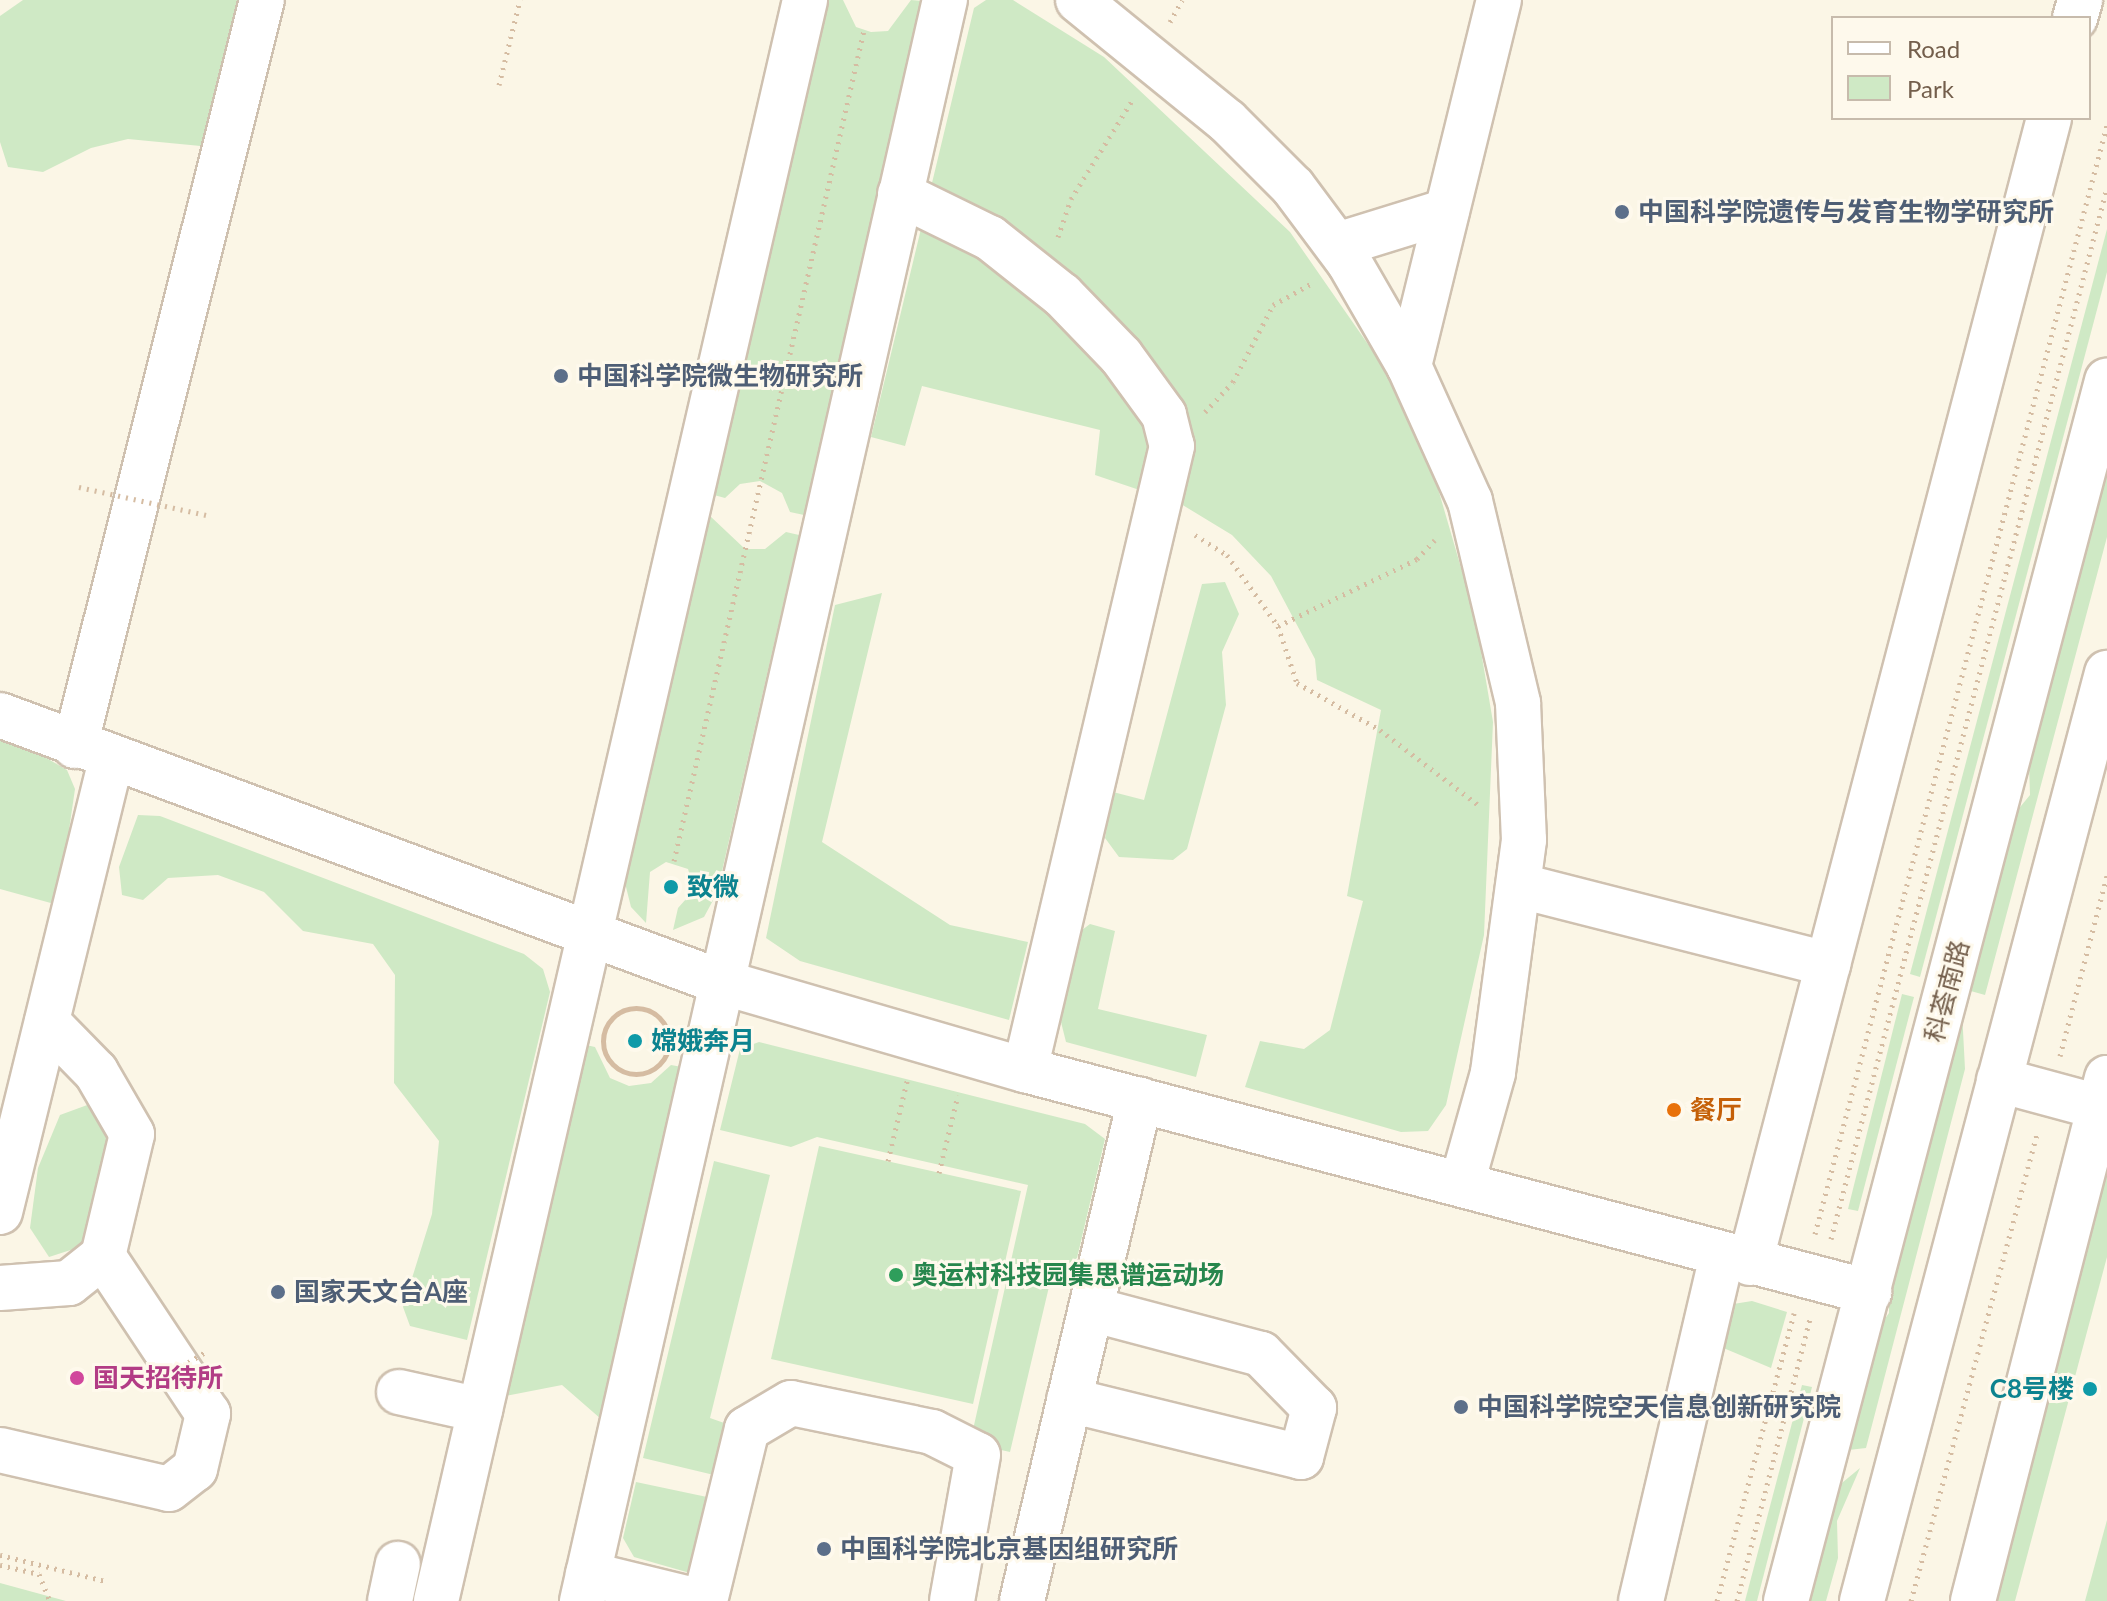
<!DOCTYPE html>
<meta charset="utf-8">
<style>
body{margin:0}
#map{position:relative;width:2107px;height:1601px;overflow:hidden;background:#fbf6e6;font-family:Lato,"Noto Sans SC",sans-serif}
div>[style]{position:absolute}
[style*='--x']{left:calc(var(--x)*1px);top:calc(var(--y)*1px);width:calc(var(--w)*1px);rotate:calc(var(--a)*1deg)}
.green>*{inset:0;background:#cfe9c5}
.path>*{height:5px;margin-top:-2.5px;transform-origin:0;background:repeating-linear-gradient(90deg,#d5bca2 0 2px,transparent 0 8px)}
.path>.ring{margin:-2.5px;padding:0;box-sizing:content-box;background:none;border:5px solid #d5bca2;border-radius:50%}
.roads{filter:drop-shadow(2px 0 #cfc1b0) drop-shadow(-2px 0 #cfc1b0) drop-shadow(0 2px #cfc1b0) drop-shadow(0 -2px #cfc1b0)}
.minor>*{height:44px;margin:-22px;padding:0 22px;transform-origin:22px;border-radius:22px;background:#fff}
.path-bridge>*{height:5px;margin-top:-2.5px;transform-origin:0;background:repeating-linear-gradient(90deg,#d5bca2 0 2px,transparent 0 8px)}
.dots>*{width:22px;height:22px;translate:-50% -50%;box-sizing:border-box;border:4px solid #fef9ec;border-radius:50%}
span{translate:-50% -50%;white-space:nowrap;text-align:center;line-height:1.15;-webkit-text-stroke:6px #fef9ec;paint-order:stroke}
.service-label{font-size:26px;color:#4e5e75;font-weight:700}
.left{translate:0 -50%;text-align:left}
.culture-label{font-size:26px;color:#0d838f;font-weight:700}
.right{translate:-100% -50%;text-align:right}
.street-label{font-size:26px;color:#745f4c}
.food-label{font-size:26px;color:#c56008;font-weight:700}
.leisure-label{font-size:26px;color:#27864d;font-weight:700}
.hotel-label{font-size:26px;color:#b23c85;font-weight:700}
.legend{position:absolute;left:1831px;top:16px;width:260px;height:104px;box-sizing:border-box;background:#fef9ec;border:2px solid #c7bbac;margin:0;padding:10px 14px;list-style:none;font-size:24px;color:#745f4c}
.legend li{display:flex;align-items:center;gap:16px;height:40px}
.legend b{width:40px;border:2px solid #c7bbac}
</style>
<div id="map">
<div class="green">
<div style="clip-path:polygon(23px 0,246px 0,211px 147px,128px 139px,91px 148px,43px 172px,8px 167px,0 142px,0 16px)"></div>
<div style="clip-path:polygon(828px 0,843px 0,856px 27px,871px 32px,888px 31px,911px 0,922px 1px,804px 515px,790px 512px,782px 493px,760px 481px,740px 484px,725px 498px,714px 495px)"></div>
<div style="clip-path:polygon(986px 0,1013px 0,1104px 57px,1290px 232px,1397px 386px,1430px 461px,1475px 616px,1493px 722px,1484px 935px,1446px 1105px,1428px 1131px,1401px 1132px,1245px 1087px,1260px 1041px,1304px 1049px,1330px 1030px,1363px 901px,1347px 896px,1381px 710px,1317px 680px,1315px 659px,1271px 576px,1232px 535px,1181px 504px,1095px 475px,1100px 430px,922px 386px,905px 446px,871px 437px,974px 8px)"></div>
<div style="clip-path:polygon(2107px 229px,2107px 272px,1920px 977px,1910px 974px)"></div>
<div style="clip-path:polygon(2107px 441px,2107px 537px,1985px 995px,1960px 988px,2007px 823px,2030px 795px,2029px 764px)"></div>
<div style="clip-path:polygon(709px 515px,745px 549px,765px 549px,786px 532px,799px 535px,717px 893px,704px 917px,673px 930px,678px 908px,694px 890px,688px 869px,666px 862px,650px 872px,646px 923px,631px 907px,625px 883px)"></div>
<div style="clip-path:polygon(1225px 582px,1239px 614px,1222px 652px,1226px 705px,1187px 849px,1173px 860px,1119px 857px,1105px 838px,1113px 792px,1144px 800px,1202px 584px)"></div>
<div style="clip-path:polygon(882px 593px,822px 842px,950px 925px,1028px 942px,1009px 1020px,800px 961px,766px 938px,835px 605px)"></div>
<div style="clip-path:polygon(0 731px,67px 770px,75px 789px,58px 905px,0 889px)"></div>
<div style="clip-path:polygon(138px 815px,160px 816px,524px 954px,543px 969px,550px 992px,467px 1340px,410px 1326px,403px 1307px,432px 1214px,439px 1141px,394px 1083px,395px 975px,373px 944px,303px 931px,264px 892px,218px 875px,168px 878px,143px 900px,122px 895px,119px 867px)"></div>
<div style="clip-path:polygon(1090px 924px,1115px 931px,1098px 1009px,1207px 1035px,1196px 1077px,1066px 1042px,1061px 1022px,1078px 933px)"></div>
<div style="clip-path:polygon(1902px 994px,1914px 997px,1858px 1211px,1848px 1209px)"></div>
<div style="clip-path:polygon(1962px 1011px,1965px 1069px,1866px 1448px,1840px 1451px,1872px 1337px,1889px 1313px,1889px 1284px)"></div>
<div style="clip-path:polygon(759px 1042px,1085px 1124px,1105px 1139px,1077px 1258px,1052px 1274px,1010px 1452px,970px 1443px,1028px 1185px,817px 1137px,791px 1147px,720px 1130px,740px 1049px)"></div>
<div style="clip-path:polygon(586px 1045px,595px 1047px,610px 1078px,629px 1086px,651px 1083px,671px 1065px,682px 1067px,601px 1419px,562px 1385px,505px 1396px)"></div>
<div style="clip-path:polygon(90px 1104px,109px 1125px,110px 1166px,83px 1246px,49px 1257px,30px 1228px,38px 1168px,60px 1115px)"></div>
<div style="clip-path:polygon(819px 1146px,1021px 1191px,973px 1404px,771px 1359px)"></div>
<div style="clip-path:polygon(714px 1161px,770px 1175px,710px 1418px,727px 1424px,714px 1475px,643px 1458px)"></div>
<div style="clip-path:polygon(2107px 1161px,2107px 1257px,2015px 1601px,1974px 1601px)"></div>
<div style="clip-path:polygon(1752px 1301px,1787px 1312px,1771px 1368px,1721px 1347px,1727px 1305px)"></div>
<div style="clip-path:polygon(1802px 1385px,1812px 1387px,1757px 1601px,1745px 1601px)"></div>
<div style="clip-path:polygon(1860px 1468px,1837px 1521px,1838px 1558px,1826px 1601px,1799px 1601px,1831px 1492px)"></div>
<div style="clip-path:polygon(636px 1482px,707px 1497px,690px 1573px,634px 1557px,623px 1538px)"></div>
<div style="clip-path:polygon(2107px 1520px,2107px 1601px,2085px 1601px)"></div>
<div style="clip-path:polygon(0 1583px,66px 1601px,0 1601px)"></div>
</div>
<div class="path">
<div style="--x:1170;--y:22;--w:25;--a:-61"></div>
<div style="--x:499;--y:85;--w:88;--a:-76.1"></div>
<div style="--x:1058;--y:237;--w:40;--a:-71.1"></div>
<div style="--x:1071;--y:199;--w:118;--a:-58.2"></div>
<div style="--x:1205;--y:412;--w:41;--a:-47"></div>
<div style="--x:1233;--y:382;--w:87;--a:-62.5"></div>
<div style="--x:1273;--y:305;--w:47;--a:-29.3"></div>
<div style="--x:1195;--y:535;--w:38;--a:32"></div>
<div style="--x:1227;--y:555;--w:87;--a:54.3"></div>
<div style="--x:1278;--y:626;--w:154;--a:-25.7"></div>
<div style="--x:1417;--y:559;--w:26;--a:-47"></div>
<div style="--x:1278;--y:626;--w:60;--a:71.6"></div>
<div style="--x:1297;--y:683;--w:95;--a:29.5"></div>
<div style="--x:1380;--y:730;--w:127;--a:37.3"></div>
<div style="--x:674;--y:861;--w:852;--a:-77.12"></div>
<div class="ring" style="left:603px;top:1008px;width:61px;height:61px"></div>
<div style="--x:2060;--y:1056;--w:187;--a:-75.4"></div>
<div style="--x:888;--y:1161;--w:86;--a:-76.6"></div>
<div style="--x:939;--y:1173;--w:80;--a:-76.3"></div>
<div style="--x:1815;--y:1234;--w:1147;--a:-75.25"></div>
<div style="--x:1831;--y:1239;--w:1087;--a:-75.29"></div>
<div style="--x:0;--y:1555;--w:108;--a:13.9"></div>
<div style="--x:0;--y:1565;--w:40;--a:13"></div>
<div style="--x:39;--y:1574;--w:29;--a:68"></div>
<div style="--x:1717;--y:1601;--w:298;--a:-75"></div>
<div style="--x:1737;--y:1601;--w:291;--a:-75.5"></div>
<div style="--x:1911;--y:1601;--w:487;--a:-74.9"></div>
</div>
<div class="roads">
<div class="minor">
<div style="--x:1078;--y:0;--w:192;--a:39.1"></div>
<div style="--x:1227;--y:121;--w:93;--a:45"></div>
<div style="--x:1293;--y:187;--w:94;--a:53.3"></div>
<div style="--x:1349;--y:262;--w:120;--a:60"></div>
<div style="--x:1409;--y:366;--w:148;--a:65.7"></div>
<div style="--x:1470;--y:501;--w:208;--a:76.6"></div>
<div style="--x:1518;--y:703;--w:137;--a:87.5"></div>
<div style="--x:1524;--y:840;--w:235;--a:97.6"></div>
<div style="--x:1493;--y:1073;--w:114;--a:105.7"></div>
<div style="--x:2075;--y:18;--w:19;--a:-74"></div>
<div style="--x:900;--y:194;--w:100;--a:26.1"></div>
<div style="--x:990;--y:238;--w:92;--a:38.4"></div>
<div style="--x:1062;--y:295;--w:85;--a:46"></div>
<div style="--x:1121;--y:356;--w:73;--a:53.9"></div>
<div style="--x:1164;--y:415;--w:32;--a:76"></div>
<div style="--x:1172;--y:446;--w:641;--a:103.26"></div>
<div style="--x:1337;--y:245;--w:115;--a:-17.2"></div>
<div style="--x:1409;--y:366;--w:377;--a:-76.2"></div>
<div style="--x:0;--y:715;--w:766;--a:20.33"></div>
<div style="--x:718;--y:981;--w:320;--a:16.2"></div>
<div style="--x:1025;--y:1070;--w:873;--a:14.74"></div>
<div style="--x:75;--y:746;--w:769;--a:-75.93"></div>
<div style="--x:1521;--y:886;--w:317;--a:14.3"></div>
<div style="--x:1999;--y:1080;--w:104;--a:15.1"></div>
<div style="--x:0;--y:1212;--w:466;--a:-76.2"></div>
<div style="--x:1750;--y:1263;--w:1183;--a:-75.36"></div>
<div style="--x:0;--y:1288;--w:69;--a:-4.1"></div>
<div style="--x:69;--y:1283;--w:43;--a:-38.5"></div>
<div style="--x:103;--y:1256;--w:125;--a:-76.6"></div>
<div style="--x:132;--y:1134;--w:72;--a:-120.1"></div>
<div style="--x:96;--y:1072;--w:70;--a:-134.4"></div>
<div style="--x:399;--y:1392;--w:83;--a:12.5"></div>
<div style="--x:1069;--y:1400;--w:239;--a:13.8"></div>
<div style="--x:1301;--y:1457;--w:51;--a:-75.1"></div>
<div style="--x:1314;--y:1408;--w:76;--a:-134.5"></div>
<div style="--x:1261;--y:1354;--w:176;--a:-165.2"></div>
<div style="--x:0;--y:1450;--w:173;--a:13"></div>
<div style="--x:169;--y:1489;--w:33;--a:-38"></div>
<div style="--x:195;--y:1469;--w:57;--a:-76.7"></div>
<div style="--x:208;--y:1414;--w:190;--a:-123.6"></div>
<div style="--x:588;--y:1574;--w:113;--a:13.8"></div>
<div style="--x:390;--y:1601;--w:38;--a:-78"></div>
<div style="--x:436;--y:1601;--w:1643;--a:-77.02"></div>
<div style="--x:582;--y:1601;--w:1642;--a:-77.23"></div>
<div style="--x:705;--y:1601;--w:177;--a:-76.3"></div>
<div style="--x:747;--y:1429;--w:51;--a:-30.6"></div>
<div style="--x:791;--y:1403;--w:144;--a:11.6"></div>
<div style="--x:932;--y:1432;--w:51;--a:26.6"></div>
<div style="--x:978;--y:1455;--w:148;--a:100.1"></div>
<div style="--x:1022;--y:1601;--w:515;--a:-76.75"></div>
<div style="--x:1641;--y:1601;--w:355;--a:-76.8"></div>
<div style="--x:1786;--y:1601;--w:1262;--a:-75.26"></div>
<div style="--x:1862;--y:1601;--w:960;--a:-75.21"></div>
<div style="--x:1973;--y:1601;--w:540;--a:-75.63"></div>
</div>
</div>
<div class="path-bridge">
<div style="--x:79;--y:487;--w:135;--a:12.4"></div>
<div style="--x:161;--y:1379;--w:54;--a:-31.3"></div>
</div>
<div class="dots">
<div style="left:1622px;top:212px;background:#5c6f8a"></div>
<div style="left:561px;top:376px;background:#5c6f8a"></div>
<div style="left:671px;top:887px;background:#0f9aa8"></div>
<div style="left:635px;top:1041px;background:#0f9aa8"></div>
<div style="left:1674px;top:1110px;background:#e8710a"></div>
<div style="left:896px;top:1275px;background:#2e9e5b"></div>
<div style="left:278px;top:1292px;background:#5c6f8a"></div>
<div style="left:77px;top:1378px;background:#d1479c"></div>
<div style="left:2090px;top:1389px;background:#0f9aa8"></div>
<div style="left:1461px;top:1407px;background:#5c6f8a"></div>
<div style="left:824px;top:1549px;background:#5c6f8a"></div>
</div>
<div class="service-label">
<span class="left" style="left:1638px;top:212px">中国科学院遗传与发育生物学研究所</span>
<span class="left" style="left:577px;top:376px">中国科学院微生物研究所</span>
<span class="left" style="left:294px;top:1292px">国家天文台A座</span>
<span class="left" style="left:1477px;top:1407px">中国科学院空天信息创新研究院</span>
<span class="left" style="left:840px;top:1549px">中国科学院北京基因组研究所</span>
</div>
<div class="culture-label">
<span class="left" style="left:687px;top:887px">致微</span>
<span class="left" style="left:651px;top:1041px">嫦娥奔月</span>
<span class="right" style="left:2074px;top:1389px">C8号楼</span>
</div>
<div class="street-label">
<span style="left:1947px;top:991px;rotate:-75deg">科荟南路</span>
</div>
<div class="food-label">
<span class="left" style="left:1690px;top:1110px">餐厅</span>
</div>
<div class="leisure-label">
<span class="left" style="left:912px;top:1275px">奥运村科技园集思谱运动场</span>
</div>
<div class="hotel-label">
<span class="left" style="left:93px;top:1378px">国天招待所</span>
</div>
<ul class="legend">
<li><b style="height:10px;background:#fff"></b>Road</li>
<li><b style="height:22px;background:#cfe9c5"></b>Park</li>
</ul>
</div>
